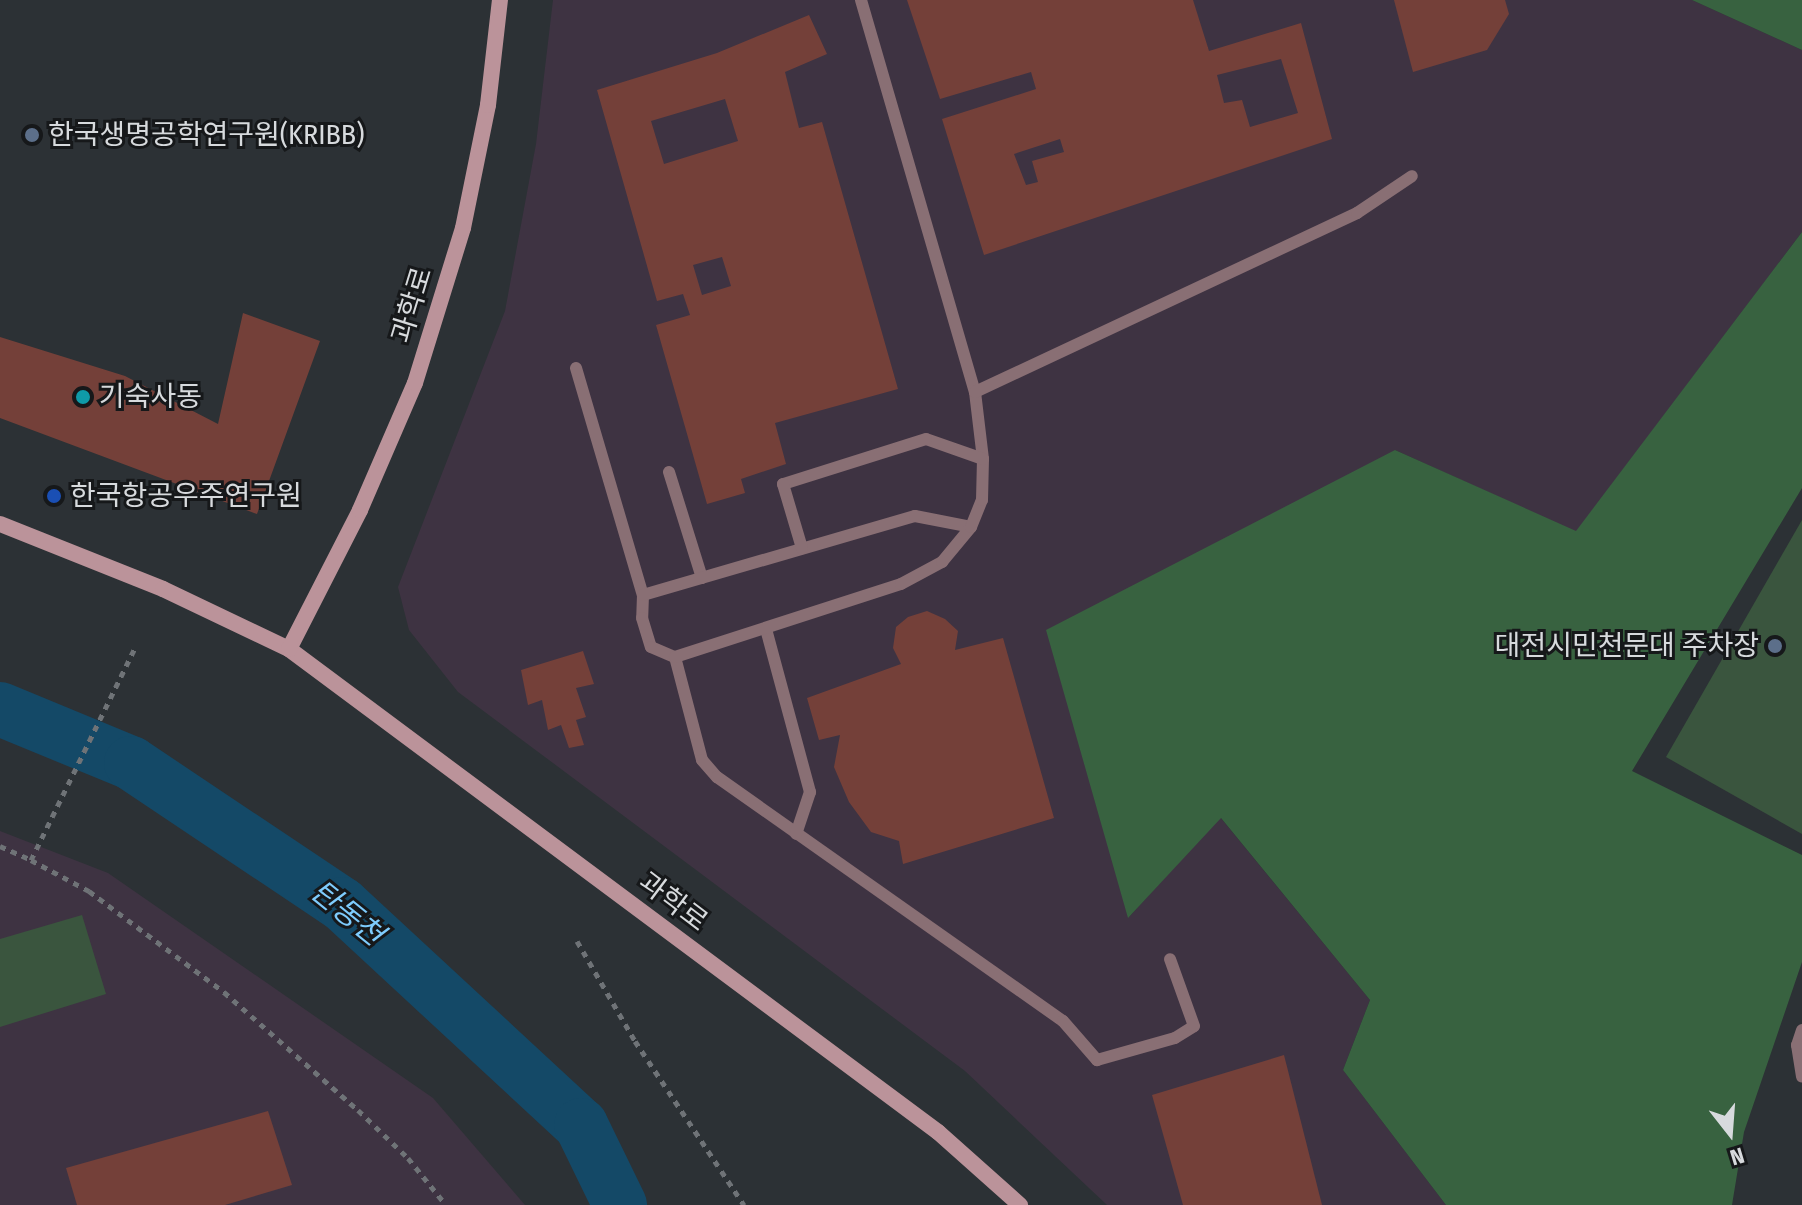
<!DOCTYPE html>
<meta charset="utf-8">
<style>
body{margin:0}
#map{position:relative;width:1802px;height:1205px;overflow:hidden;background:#2c3135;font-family:"Fira Sans Condensed","Noto Sans KR",sans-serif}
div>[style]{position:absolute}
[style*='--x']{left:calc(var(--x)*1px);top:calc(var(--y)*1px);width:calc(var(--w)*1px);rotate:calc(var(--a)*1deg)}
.industrial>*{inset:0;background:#3e3342}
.green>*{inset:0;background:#3a553e}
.forest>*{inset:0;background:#386240}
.river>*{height:54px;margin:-27px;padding:0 27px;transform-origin:27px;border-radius:27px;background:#144967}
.building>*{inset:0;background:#744039}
.path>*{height:5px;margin-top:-2.5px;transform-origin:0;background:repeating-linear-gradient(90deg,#6f7377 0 6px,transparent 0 12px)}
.lane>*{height:12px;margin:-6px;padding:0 6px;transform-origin:6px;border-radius:6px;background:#896f74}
.secondary>*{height:16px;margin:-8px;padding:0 8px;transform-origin:8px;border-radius:8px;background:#bb939a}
.dots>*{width:22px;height:22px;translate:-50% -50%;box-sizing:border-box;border:4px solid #16181a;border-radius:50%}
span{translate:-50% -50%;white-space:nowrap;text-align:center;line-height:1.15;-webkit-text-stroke:6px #16181a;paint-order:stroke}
.poi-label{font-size:28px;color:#d7dadd}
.left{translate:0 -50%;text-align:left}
.right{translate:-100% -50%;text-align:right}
.street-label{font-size:28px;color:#d7dadd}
.water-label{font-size:30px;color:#7eccfd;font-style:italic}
.north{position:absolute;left:1690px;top:1093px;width:80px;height:80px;-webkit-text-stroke:6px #16181a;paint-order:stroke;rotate:163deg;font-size:22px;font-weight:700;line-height:32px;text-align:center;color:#d7dadd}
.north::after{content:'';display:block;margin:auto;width:28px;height:36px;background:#d7dadd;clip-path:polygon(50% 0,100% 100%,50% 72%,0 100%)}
</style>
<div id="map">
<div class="industrial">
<div style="clip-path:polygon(553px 0,1692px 0,1802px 50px,1802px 232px,1576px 532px,1395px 450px,1129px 917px,1220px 817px,1370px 1000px,1343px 1070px,1446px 1205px,1107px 1205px,965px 1071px,458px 692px,409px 630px,398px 587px,505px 311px,536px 144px)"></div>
<div style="clip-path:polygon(0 831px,108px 873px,433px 1098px,525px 1205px,0 1205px)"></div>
</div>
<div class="green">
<div style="clip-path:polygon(1802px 520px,1802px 834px,1666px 757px)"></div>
<div style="clip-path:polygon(82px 915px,106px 994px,0 1027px,0 939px)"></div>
</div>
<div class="forest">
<div style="clip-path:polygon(1692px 0,1802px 0,1802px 50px)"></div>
<div style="clip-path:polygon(1802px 232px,1802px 488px,1632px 771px,1802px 855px,1802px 962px,1744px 1132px,1732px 1205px,1446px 1205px,1343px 1070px,1370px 1000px,1221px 818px,1128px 918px,1046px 630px,1395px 450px,1576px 531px)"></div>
</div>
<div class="river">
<div style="--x:0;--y:709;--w:142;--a:22.4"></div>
<div style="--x:131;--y:763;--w:254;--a:33.8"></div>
<div style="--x:342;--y:904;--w:326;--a:42.8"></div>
<div style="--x:581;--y:1125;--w:89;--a:64"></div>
</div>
<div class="building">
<div style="clip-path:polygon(evenodd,907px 0,1193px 0,1209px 51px,1301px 23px,1332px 139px,984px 255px,942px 119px,1036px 89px,1031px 72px,940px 99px,907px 0,1281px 59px,1298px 113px,1250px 127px,1242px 100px,1224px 103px,1217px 75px,1281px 59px,907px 0,1060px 139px,1064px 152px,1032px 161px,1038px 182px,1026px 185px,1014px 154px,1060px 139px)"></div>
<div style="clip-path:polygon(1394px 0,1505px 0,1509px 14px,1487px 50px,1413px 72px)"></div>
<div style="clip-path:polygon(evenodd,809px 15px,827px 54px,785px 72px,799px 128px,822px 122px,898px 389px,775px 423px,786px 464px,741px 479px,745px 493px,707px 504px,656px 325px,690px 315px,683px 294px,657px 301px,597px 90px,717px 53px,809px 15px,725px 99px,738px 141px,664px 164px,651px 121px,725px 99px,809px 15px,722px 257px,731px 286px,702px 295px,693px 265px,722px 257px)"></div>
<div style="clip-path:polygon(243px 313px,320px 341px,257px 514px,0 418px,0 337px,125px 376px,218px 424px)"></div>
<div style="clip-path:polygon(927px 611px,945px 619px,958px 631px,955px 650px,1003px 638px,1054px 818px,903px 864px,899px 841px,871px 832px,849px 802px,834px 767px,840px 735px,819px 740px,807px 698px,901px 664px,893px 648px,896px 627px,908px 617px)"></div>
<div style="clip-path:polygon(583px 651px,594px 684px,576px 688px,586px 717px,576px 720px,584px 745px,569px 748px,561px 725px,548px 730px,542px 700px,528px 705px,521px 670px)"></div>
<div style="clip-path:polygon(1284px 1055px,1322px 1205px,1183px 1205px,1152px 1095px)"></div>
<div style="clip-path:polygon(268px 1111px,292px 1185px,225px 1205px,77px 1205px,66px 1168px)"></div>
</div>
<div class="path">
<div style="--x:0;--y:846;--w:34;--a:24"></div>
<div style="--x:31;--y:860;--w:236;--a:-63.9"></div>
<div style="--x:31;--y:860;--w:66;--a:28.1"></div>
<div style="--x:89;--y:891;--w:169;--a:36.8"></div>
<div style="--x:224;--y:992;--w:179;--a:41.4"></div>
<div style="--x:358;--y:1110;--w:69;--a:43.8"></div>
<div style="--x:408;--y:1158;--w:60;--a:51"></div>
<div style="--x:577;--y:941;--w:116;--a:59.9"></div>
<div style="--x:635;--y:1041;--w:197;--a:56.4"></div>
</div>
<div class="lane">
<div style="--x:861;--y:0;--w:408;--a:73.8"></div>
<div style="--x:576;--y:368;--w:237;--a:73.6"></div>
<div style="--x:643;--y:595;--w:23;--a:92"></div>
<div style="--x:642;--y:618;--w:30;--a:73"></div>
<div style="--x:651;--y:647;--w:26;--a:23"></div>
<div style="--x:675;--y:657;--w:106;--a:75.3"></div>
<div style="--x:702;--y:760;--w:23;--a:49"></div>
<div style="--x:717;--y:777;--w:423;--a:35.2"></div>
<div style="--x:1063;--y:1021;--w:52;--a:48.9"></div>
<div style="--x:1097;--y:1060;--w:81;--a:-15.8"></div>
<div style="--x:1175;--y:1038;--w:22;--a:-32"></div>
<div style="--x:1194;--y:1026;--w:71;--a:-109.7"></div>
<div style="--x:983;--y:459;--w:67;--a:-96.8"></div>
<div style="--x:975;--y:392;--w:422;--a:-25.1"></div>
<div style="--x:1357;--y:213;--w:66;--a:-33.9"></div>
<div style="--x:669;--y:472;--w:111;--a:72.7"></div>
<div style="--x:643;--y:595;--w:283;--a:-16.2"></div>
<div style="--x:915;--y:516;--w:57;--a:11.1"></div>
<div style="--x:766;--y:629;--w:169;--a:74.9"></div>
<div style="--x:810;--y:792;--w:44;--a:108.4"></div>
<div style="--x:675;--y:657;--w:237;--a:-17.9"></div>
<div style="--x:901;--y:584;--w:47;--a:-28.2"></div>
<div style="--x:942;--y:562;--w:45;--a:-50.4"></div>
<div style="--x:971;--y:527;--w:29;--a:-68"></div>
<div style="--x:982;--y:500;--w:41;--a:-88.6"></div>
<div style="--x:983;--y:459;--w:60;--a:-160.7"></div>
<div style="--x:926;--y:439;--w:150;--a:162.5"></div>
<div style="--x:783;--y:484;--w:67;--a:73.5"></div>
<div style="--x:1802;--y:1030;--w:16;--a:108"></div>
<div style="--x:1797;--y:1045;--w:32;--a:81"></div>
</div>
<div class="secondary">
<div style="--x:0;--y:524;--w:175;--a:21.7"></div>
<div style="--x:163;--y:589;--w:140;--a:25.5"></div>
<div style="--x:289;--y:649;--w:809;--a:36.66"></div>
<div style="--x:938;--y:1132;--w:110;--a:41.7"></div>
<div style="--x:289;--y:649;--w:156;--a:-62.9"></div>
<div style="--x:360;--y:510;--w:138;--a:-66.6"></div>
<div style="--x:415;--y:383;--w:162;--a:-72.8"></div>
<div style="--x:463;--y:228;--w:126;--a:-78.5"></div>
<div style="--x:488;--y:105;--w:106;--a:-83.5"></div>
</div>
<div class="dots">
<div style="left:32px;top:135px;background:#5c6f8a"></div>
<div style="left:83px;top:397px;background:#0f9aa8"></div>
<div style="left:54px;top:496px;background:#1a4fb4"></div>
<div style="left:1775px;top:646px;background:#5c6f8a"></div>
</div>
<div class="poi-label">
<span class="left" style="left:48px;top:135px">한국생명공학연구원(KRIBB)</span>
<span class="left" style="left:99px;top:397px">기숙사동</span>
<span class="left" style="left:70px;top:496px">한국항공우주연구원</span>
<span class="right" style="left:1759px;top:646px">대전시민천문대 주차장</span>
</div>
<div class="street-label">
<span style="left:412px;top:305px;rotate:-73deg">과학로</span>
<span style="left:673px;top:902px;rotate:37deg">과학로</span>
</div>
<div class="water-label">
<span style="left:347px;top:913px;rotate:39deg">탄동천</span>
</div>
<div class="north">N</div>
</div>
